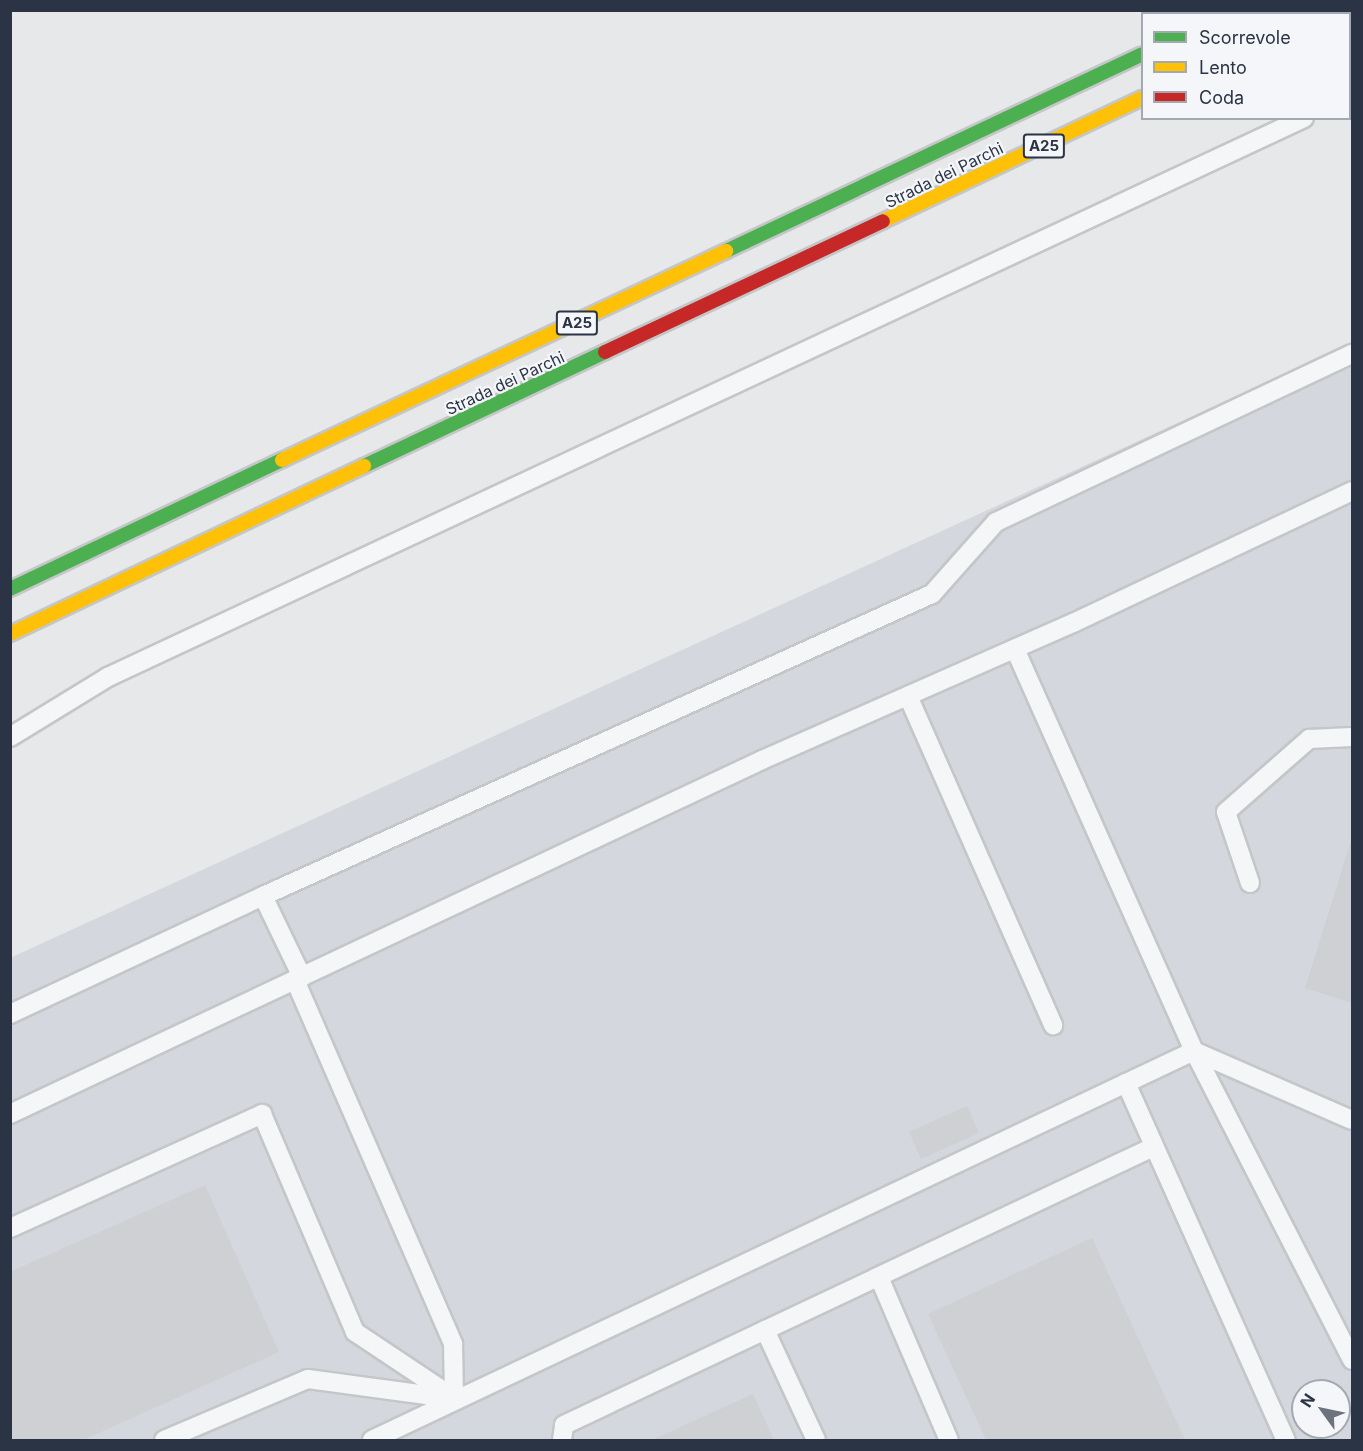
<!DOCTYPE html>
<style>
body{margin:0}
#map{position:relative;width:1363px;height:1451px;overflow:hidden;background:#e6e8ea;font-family:Inter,sans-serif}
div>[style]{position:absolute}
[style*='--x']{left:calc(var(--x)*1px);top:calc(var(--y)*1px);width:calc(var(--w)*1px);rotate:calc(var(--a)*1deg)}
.built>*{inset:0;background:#d4d7dd}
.building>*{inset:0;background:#ced0d3}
.roads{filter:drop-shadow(2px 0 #c4c6c8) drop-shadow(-2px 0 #c4c6c8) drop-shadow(0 2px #c4c6c8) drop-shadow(0 -2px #c4c6c8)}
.lane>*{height:18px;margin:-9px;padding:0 9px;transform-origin:9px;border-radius:9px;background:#f5f6f7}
.fast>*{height:14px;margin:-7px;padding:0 7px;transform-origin:7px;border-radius:7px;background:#4caf50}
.slow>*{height:14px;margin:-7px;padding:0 7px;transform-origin:7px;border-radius:7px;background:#ffc107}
.jam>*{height:14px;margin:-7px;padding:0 7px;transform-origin:7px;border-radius:7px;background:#c62828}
span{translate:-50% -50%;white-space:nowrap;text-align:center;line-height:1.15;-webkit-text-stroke:4.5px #f4f6f9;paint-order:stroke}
.shield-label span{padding:2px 4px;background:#f4f6f9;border:2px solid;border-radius:4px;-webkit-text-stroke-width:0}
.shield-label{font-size:15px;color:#2b3445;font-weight:700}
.street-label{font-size:16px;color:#2b3445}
.frame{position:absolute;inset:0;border:12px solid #2b3445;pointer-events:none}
.legend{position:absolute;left:1141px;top:12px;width:210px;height:108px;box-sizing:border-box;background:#f4f6f9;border:2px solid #a4a8b1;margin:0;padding:8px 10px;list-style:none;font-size:18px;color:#2b3445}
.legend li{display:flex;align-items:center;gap:12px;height:30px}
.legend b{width:30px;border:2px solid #a4a8b1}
.north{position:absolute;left:1291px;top:1379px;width:60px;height:60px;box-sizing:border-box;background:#f4f6f9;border:2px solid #a4a8b1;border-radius:50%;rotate:303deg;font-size:16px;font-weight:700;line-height:24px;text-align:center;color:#2b3445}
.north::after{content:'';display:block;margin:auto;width:21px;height:27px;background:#6c737f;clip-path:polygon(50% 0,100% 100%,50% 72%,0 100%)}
</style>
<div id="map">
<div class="built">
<div style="clip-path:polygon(evenodd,1352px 343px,1352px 1440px,11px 1440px,10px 958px,1352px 343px,1303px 1391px,1339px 1391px,1339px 1427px,1303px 1427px,1303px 1391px)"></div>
</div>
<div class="building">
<div style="clip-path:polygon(1351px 841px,1352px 841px,1352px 1003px,1305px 988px)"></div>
<div style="clip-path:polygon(967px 1106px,979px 1133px,921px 1159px,909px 1132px)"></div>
<div style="clip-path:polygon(205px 1185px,279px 1352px,83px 1440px,10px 1440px,10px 1272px)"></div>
<div style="clip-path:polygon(1092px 1238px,1185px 1440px,986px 1440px,928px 1314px)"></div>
<div style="clip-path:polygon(753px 1394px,774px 1440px,652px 1440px)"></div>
</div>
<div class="roads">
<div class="lane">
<div style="--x:1350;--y:97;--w:2;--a:-27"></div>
<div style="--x:1015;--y:649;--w:440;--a:66"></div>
<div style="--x:1194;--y:1051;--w:347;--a:62.9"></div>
<div style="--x:908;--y:696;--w:360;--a:66.2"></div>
<div style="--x:10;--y:737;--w:115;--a:-31.5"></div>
<div style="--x:108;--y:677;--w:1320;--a:-25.05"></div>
<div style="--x:1250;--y:883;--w:75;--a:-108.7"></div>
<div style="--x:1226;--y:812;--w:111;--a:-41.3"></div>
<div style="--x:1309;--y:739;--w:43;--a:-2.7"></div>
<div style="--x:302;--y:977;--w:90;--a:-115.7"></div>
<div style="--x:263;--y:896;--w:734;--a:-24.3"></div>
<div style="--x:932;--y:594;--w:96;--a:-48.4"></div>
<div style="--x:996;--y:522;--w:394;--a:-25.3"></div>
<div style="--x:295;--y:980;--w:397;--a:66.5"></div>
<div style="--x:453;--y:1344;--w:54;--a:88.9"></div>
<div style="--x:10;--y:1014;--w:279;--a:-25"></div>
<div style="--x:1126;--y:1083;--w:391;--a:65.9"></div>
<div style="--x:10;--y:1114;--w:831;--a:-25.21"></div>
<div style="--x:762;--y:760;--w:340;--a:-23.8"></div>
<div style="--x:1073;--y:623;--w:309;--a:-25.3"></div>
<div style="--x:10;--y:1228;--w:277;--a:-24.3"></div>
<div style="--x:262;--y:1114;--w:237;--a:66.9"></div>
<div style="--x:355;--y:1332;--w:119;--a:33.7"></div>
<div style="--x:879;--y:1277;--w:177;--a:66.8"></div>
<div style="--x:765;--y:1330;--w:121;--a:65.1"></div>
<div style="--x:164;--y:1440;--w:156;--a:-23"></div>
<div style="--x:308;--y:1379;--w:142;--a:7.7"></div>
<div style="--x:372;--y:1440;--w:909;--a:-25.33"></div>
<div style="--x:1194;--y:1051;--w:172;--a:23.6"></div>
<div style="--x:562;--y:1440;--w:15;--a:-82"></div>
<div style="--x:564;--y:1425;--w:649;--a:-25.26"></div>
</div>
<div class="fast">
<div style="--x:726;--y:251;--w:460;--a:-25.3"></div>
<div style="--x:364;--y:466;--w:267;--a:-25.3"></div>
<div style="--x:10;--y:589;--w:301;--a:-25.4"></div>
</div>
<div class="slow">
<div style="--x:1226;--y:14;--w:7;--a:-34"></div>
<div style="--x:883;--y:221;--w:287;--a:-25.4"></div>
<div style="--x:282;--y:460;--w:491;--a:-25.2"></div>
<div style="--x:10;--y:634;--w:392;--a:-25.4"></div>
</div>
<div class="jam">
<div style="--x:1317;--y:14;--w:7;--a:-34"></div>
<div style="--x:605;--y:352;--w:307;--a:-25.2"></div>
</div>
</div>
<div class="shield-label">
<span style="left:1044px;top:146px">A25</span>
<span style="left:577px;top:323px">A25</span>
</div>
<div class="street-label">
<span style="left:944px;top:175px;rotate:-26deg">Strada dei Parchi</span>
<span style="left:505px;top:383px;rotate:-25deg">Strada dei Parchi</span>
</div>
<div class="frame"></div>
<ul class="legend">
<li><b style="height:8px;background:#4caf50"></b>Scorrevole</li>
<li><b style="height:8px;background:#ffc107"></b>Lento</li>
<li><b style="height:8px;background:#c62828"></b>Coda</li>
</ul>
<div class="north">N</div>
</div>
